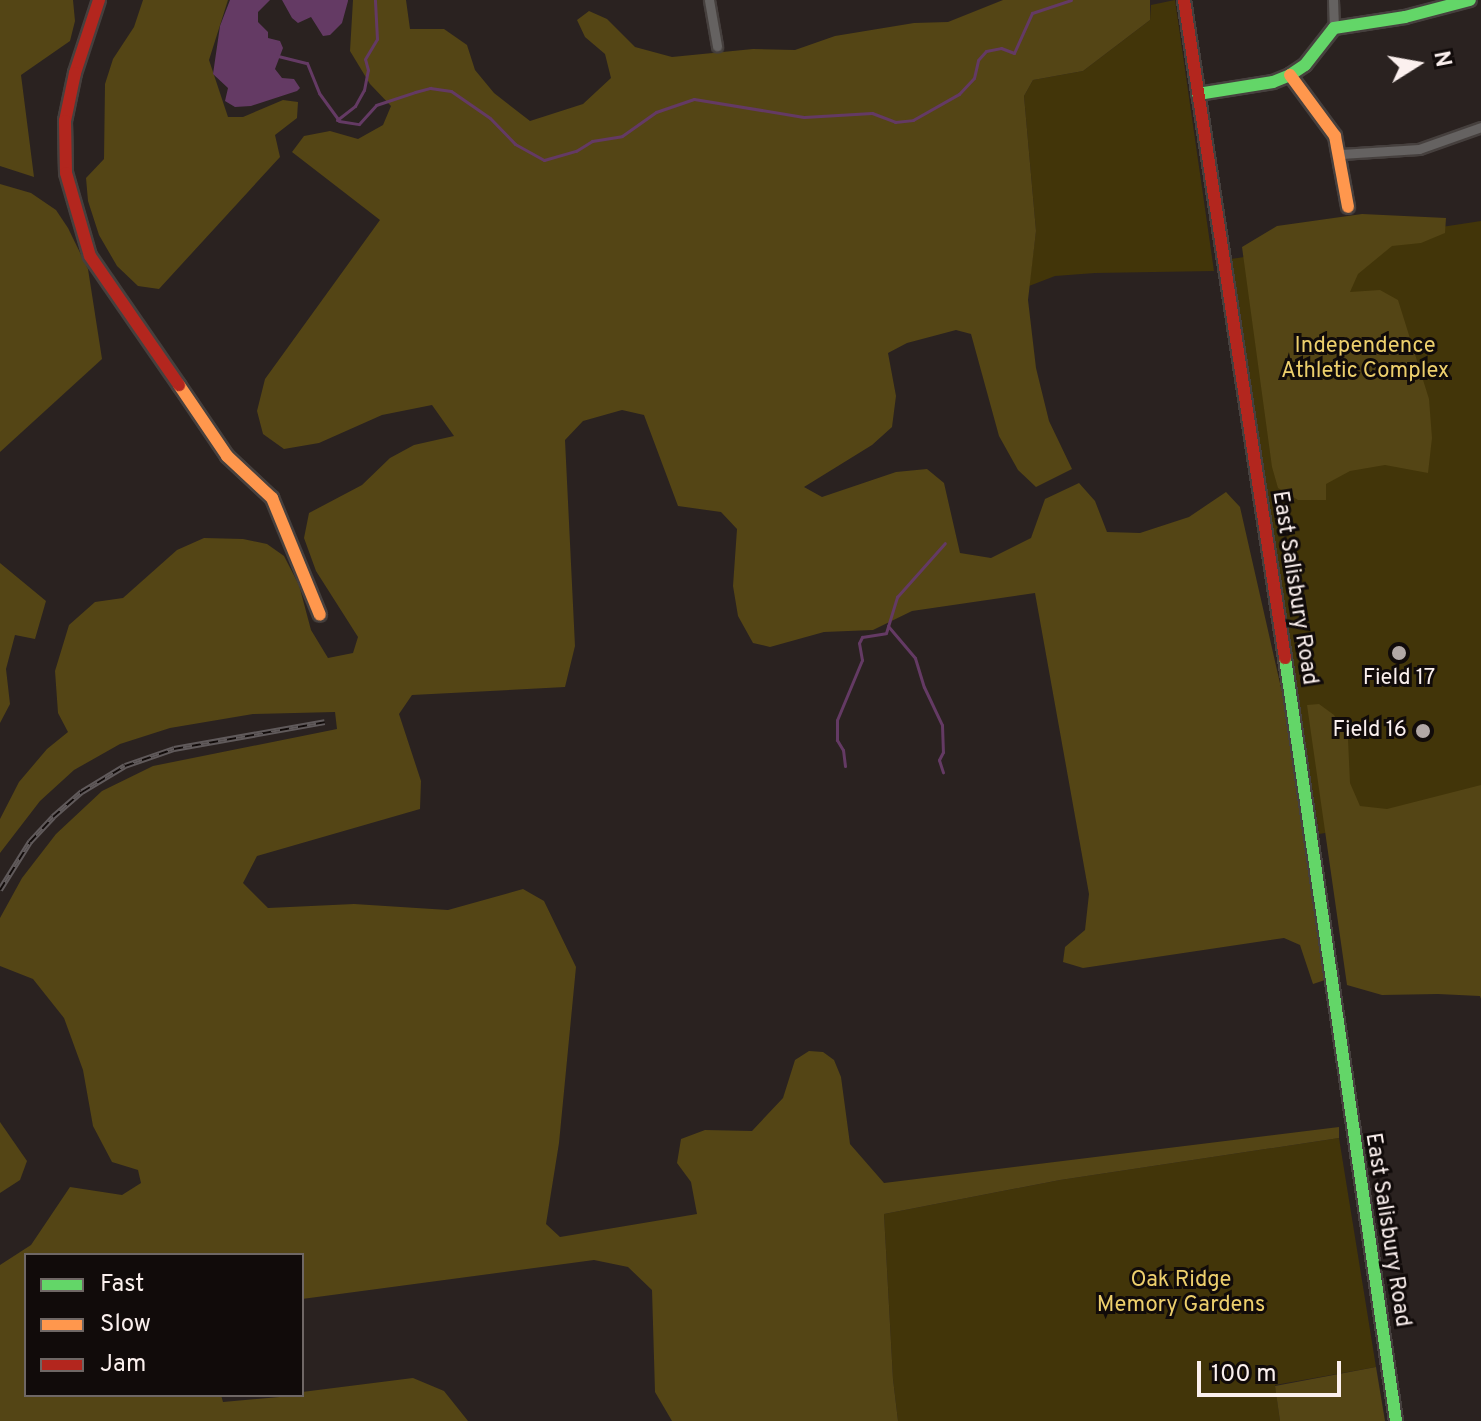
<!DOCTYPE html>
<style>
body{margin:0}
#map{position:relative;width:1481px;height:1421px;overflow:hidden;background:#2a2220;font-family:Overpass,sans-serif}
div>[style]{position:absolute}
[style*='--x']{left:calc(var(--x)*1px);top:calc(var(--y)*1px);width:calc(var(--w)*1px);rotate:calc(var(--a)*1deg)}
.green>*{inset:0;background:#423509}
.forest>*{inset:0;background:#544515}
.water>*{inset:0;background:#643a64}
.stream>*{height:3px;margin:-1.5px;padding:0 1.5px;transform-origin:1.5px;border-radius:1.5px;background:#643a64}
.roads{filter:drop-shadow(2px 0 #46403e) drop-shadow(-2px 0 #46403e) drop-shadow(0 2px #46403e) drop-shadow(0 -2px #46403e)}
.street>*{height:9px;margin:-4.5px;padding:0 4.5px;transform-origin:4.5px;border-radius:4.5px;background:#656261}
.fast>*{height:12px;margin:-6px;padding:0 6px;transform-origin:6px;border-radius:6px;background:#63d668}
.slow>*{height:12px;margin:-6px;padding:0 6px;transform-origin:6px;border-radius:6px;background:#ff974d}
.jam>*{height:12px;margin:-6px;padding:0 6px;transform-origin:6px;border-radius:6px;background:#b3261e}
.rail>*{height:6px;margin-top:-3px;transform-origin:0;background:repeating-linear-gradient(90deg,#110b0a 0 9px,#605a5b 0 18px);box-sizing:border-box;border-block:2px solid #605a5b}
.dots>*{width:22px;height:22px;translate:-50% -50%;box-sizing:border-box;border:4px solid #110b0a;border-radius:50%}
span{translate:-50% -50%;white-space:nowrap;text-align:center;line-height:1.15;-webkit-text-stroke:6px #110b0a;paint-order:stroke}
.park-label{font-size:22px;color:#edcf6c}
.street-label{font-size:22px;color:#fbf0ee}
.poi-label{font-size:22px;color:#fbf0ee}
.right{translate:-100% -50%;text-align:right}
.legend{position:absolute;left:24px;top:1253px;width:280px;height:144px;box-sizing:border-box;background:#110b0a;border:2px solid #6f6765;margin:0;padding:10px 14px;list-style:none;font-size:24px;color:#fbf0ee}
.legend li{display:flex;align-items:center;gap:16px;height:40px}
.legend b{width:40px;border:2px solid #6f6765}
.north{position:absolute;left:1377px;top:24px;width:80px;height:80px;-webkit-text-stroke:6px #110b0a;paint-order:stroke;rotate:79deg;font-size:22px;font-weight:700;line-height:32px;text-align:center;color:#fbf0ee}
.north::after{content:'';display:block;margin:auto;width:28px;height:36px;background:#fbf0ee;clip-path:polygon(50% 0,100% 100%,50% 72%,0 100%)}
.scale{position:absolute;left:1197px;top:1361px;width:144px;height:36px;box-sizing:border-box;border:4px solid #fbf0ee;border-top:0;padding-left:10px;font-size:24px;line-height:28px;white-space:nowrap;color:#fbf0ee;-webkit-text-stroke:6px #110b0a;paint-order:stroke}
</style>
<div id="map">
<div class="green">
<div style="clip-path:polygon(1175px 0,1214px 271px,1095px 273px,1055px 276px,1029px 286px,1036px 231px,1024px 96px,1033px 80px,1083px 71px,1150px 20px,1151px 5px)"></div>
<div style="clip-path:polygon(1481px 221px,1481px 807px,1319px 834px,1231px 259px)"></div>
<div style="clip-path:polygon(1339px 1138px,1376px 1367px,1275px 1385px,1280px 1421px,898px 1421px,893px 1379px,884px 1214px,1060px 1180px)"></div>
</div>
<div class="forest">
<div style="clip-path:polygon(0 0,73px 0,75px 21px,70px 41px,21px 75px,34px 177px,0 166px)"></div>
<div style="clip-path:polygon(143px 0,228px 0,209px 60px,228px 117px,243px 117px,283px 100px,298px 102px,297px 118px,275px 135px,280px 157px,159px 289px,138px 286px,117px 266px,99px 235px,88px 201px,86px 178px,104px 159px,105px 84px,113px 59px,134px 27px)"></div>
<div style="clip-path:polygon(353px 0,406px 0,410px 29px,444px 29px,467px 45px,475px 70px,494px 93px,530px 121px,583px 104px,611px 78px,605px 54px,585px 37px,577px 20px,589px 11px,607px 19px,635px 47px,672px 57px,753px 49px,795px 50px,835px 36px,914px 23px,948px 22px,1003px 0,1150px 0,1150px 20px,1083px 71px,1033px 80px,1024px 96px,1036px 231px,1028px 300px,1036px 368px,1049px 421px,1072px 469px,1036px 487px,1018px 470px,999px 436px,971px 334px,956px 330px,907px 343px,888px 353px,896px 396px,892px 427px,872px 445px,804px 487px,822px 497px,896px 472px,927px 469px,944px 483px,960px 553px,991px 558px,1031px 538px,1045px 499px,1079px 483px,1095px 501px,1107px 532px,1140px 533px,1189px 517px,1226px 492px,1240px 507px,1284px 701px,1328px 979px,1313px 984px,1300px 945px,1284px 938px,1083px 968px,1063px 962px,1065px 947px,1085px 930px,1089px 894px,1035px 593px,912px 611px,873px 630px,824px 632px,770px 647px,753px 643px,738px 616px,733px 586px,737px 529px,721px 512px,678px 506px,644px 415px,622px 410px,583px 421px,565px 440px,575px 646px,565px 687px,412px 695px,399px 714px,421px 781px,420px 809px,257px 856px,243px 883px,268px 908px,354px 904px,448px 910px,523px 889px,544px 901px,576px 967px,559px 1143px,546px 1224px,560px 1237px,697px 1214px,691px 1182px,677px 1163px,681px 1139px,705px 1130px,752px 1131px,783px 1098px,795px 1060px,809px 1051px,823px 1052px,834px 1060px,841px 1077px,850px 1144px,884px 1183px,1339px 1127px,1339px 1138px,1060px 1180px,884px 1214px,893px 1379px,898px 1421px,672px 1421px,655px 1392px,652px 1290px,628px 1267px,594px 1260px,302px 1299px,302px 1255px,26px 1255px,26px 1395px,221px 1395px,223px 1402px,302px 1395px,302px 1392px,413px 1378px,444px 1391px,468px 1421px,0 1421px,0 1265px,31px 1245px,70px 1187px,122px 1195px,141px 1183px,138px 1170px,112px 1162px,93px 1126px,83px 1070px,64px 1018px,33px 979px,0 966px,0 918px,22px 878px,56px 834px,102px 791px,153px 766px,337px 729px,335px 712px,253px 714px,170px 728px,120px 744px,74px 770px,40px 801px,0 853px,0 819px,19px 782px,47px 749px,68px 732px,58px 713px,55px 671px,69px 625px,95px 602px,123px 598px,177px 550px,204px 538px,243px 539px,267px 544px,284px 556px,299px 585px,311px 630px,328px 658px,353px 653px,358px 637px,316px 571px,304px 538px,309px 513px,362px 485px,390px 458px,414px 445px,454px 436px,432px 405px,382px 415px,319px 443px,284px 449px,263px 434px,257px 411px,265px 379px,380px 220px,292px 152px,304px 136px,330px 131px,358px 139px,383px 125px,391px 106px,370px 84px,350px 51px)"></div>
<div style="clip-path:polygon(0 184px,31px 193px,56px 210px,68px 228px,88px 269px,102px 359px,0 452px)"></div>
<div style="clip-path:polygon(1362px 214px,1446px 218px,1445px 233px,1421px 243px,1392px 246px,1358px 274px,1350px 292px,1380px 290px,1398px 300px,1429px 399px,1432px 438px,1428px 473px,1385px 465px,1350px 471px,1326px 484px,1326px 500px,1298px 500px,1278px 488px,1272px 467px,1242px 247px,1277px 226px)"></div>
<div style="clip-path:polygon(0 563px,46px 601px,35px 639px,15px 635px,6px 669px,10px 704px,0 723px)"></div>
<div style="clip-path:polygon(1319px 704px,1334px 715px,1348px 739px,1350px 783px,1360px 806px,1387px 809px,1481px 785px,1481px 999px,1480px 996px,1438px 994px,1382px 995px,1347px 985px,1307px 705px)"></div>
<div style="clip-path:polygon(0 1122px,27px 1161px,20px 1180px,0 1193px)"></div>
<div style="clip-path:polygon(1376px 1367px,1385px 1421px,1280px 1421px,1275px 1386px)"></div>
</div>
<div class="water">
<div style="clip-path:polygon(230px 0,270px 0,258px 12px,258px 22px,268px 32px,268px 38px,280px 41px,283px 48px,275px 69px,282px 78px,294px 79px,300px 88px,297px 91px,251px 106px,235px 107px,225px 101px,228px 88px,213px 74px,220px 26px)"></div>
<div style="clip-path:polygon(282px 0,348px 0,348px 1px,342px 23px,330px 35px,323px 36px,311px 17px,298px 23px,292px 18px)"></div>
</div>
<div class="stream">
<div style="--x:278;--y:56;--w:30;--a:14"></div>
<div style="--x:307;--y:63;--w:32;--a:68"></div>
<div style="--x:319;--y:93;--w:34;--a:54"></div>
<div style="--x:339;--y:121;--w:20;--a:9"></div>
<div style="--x:359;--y:124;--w:25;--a:-48"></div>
<div style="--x:376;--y:105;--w:41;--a:-18.4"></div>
<div style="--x:415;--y:92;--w:16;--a:-15"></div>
<div style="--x:430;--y:88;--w:21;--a:8"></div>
<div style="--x:451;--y:91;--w:47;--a:34.7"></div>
<div style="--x:490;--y:118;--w:36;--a:46"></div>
<div style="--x:515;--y:144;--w:33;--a:29"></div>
<div style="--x:544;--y:160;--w:33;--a:-16"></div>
<div style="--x:576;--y:151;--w:19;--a:-32"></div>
<div style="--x:592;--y:141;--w:30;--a:-9"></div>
<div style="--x:622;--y:136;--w:42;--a:-35.2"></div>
<div style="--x:656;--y:112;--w:40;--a:-18.9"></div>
<div style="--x:694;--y:99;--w:111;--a:9.3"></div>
<div style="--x:804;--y:117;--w:68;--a:-3.4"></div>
<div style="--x:872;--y:113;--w:25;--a:21"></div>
<div style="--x:895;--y:122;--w:18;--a:-6"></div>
<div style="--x:913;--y:120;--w:53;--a:-29.5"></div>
<div style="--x:959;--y:94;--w:22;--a:-47"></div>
<div style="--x:974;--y:78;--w:18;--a:-77"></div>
<div style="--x:978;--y:60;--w:12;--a:-48"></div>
<div style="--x:986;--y:51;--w:15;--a:-11"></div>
<div style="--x:1001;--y:48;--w:14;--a:21"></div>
<div style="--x:1014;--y:53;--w:44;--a:-65.8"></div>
<div style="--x:1032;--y:13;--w:41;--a:-18.4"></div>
<div style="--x:337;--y:120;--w:23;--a:-38"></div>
<div style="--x:355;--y:106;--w:18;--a:-61"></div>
<div style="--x:364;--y:90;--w:20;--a:-79"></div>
<div style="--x:368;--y:70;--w:11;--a:-105"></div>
<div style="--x:365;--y:59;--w:23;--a:-59"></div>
<div style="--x:377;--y:39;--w:39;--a:-93"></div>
<div style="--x:888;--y:626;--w:42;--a:49.8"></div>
<div style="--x:915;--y:658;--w:30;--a:73"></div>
<div style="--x:924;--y:687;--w:42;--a:64.7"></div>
<div style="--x:942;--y:725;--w:27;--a:88"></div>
<div style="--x:943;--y:752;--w:9;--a:117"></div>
<div style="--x:939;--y:760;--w:13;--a:72"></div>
<div style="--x:845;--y:766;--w:16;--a:-97"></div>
<div style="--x:843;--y:750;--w:12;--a:-121"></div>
<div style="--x:837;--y:740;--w:20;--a:-90"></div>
<div style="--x:837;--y:720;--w:65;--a:-67.4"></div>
<div style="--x:862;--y:660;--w:17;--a:-100"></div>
<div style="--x:859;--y:643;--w:7;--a:-63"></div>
<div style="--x:862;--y:637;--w:24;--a:-9"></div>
<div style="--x:886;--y:633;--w:38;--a:-73"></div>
<div style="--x:897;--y:597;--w:72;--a:-48.4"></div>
</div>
<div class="roads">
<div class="street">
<div style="--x:709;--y:0;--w:47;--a:80.1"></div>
<div style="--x:1333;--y:0;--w:28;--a:88"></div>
<div style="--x:1341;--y:154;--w:78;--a:-3.7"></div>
<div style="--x:1419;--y:149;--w:66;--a:-19.5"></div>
</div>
<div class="fast">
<div style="--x:1198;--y:94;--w:76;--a:-9.1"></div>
<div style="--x:1273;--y:82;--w:18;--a:-22"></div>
<div style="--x:1290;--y:75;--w:18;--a:-34"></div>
<div style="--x:1305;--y:65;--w:47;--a:-51.9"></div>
<div style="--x:1334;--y:28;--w:72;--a:-8.8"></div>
<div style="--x:1405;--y:17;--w:67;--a:-14.7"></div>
<div style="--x:1285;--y:658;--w:771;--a:81.72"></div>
</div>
<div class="slow">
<div style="--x:1290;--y:75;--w:76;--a:53.6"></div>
<div style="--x:1335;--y:136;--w:72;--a:79.6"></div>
<div style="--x:179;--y:385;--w:86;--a:55.9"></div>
<div style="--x:227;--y:456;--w:62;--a:43"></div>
<div style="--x:272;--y:498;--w:126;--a:67.7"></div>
</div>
<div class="jam">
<div style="--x:99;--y:0;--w:77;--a:108.2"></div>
<div style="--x:75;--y:73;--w:49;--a:101.8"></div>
<div style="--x:65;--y:121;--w:52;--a:88.9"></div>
<div style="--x:66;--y:173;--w:86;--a:73.9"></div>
<div style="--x:90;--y:256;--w:157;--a:55.4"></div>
<div style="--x:1184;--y:0;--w:666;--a:81.27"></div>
</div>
</div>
<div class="rail">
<div style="--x:0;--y:890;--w:57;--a:-58"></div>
<div style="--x:30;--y:842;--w:34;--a:-47"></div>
<div style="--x:53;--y:817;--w:38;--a:-41"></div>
<div style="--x:82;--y:792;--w:50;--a:-31.2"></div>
<div style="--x:125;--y:766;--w:52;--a:-19.1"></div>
<div style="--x:174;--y:749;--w:153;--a:-10.1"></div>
</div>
<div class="dots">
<div style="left:1399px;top:653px;background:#b2a8a6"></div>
<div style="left:1423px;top:731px;background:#b2a8a6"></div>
</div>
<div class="park-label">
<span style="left:1365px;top:359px">Independence<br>Athletic Complex</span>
<span style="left:1181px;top:1293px">Oak Ridge<br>Memory Gardens</span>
</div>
<div class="street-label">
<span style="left:1294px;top:588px;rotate:81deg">East Salisbury Road</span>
<span style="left:1387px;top:1230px;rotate:81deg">East Salisbury Road</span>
</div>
<div class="poi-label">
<span style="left:1399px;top:679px">Field 17</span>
<span class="right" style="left:1407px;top:731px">Field 16</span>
</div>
<ul class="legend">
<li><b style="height:10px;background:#63d668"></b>Fast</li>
<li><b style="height:10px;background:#ff974d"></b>Slow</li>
<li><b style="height:10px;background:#b3261e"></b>Jam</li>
</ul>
<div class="north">N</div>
<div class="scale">100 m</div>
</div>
